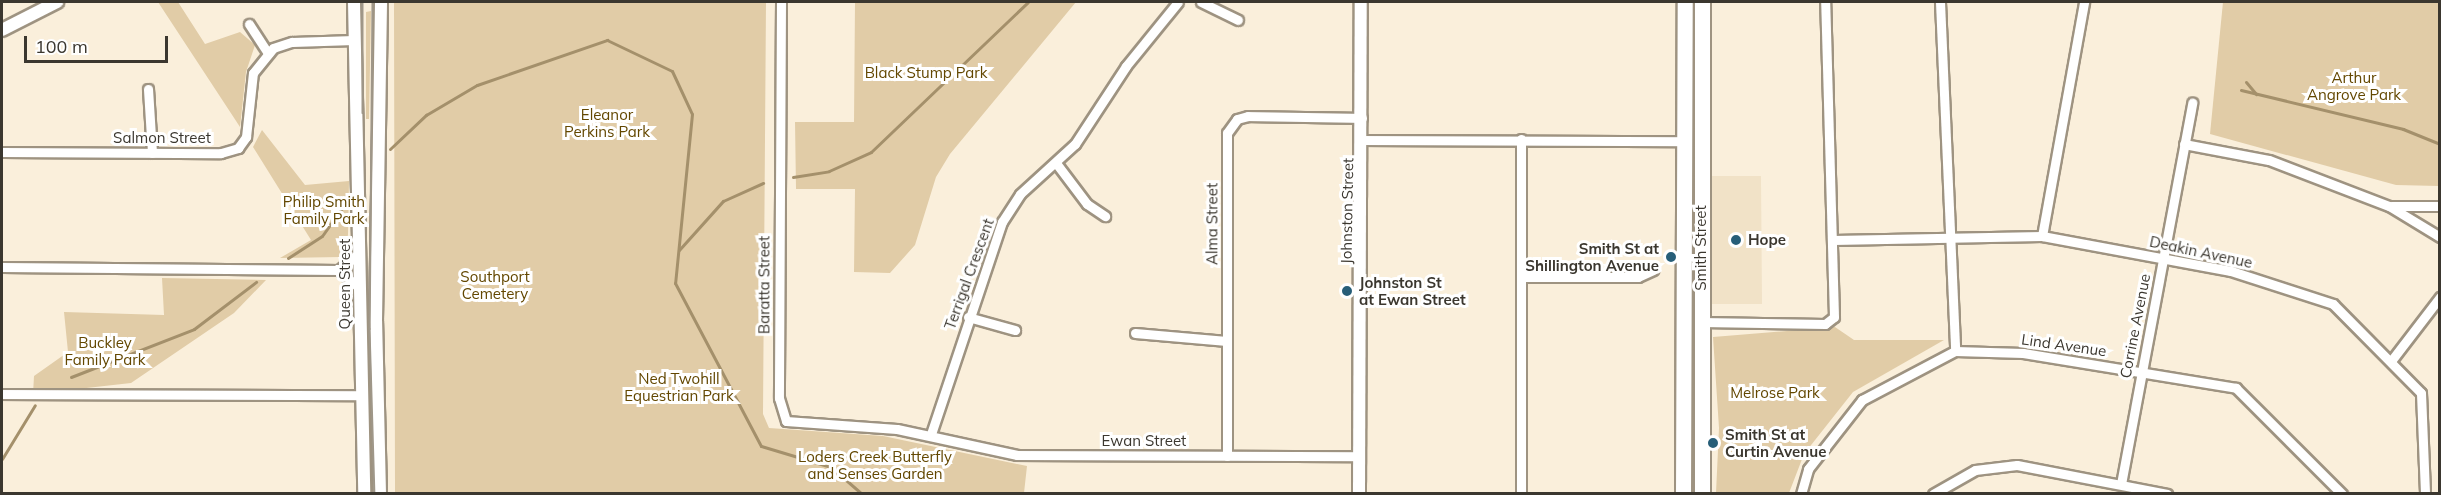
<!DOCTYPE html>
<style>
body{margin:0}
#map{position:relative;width:2441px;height:495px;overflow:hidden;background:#faefdb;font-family:Mulish,sans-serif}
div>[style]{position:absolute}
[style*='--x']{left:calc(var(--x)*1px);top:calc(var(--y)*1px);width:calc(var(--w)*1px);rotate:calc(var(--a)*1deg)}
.built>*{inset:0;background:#f1e2c7}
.green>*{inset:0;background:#e1cca7}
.stream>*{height:3px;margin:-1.5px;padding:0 1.5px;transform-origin:1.5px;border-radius:1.5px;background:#a4906b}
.roads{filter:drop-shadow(2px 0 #9e9381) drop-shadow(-2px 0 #9e9381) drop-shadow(0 2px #9e9381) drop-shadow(0 -2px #9e9381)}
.minor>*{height:9px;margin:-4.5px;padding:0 4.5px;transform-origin:4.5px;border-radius:4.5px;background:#fff}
.tertiary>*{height:12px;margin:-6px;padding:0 6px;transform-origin:6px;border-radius:6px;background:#fff}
.trunk>*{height:15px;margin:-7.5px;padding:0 7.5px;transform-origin:7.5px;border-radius:7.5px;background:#fff}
.tram>*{height:1.5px;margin:-0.75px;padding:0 0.75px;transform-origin:0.75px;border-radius:0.75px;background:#9f9789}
.dots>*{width:16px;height:16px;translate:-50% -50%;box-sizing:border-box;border:3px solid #fff;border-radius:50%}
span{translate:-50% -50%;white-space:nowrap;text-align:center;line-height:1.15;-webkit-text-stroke:6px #fff;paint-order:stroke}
.park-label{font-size:15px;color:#634700}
.street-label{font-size:15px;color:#3b372f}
.poi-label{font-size:15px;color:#3b372f;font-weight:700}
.left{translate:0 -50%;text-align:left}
.right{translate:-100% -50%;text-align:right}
.frame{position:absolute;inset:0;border:3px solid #3b372f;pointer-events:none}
.scale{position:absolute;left:24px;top:36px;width:144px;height:27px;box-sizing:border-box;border:3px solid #3b372f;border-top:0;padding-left:8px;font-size:18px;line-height:21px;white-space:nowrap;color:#3b372f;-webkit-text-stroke:4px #fff;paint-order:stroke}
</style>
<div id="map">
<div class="built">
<div style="clip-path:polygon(1709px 176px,1761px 176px,1762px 304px,1711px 304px)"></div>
</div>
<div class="green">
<div style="clip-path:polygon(158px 2px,178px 2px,205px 44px,240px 32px,255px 45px,246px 72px,240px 127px)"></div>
<div style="clip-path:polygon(394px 2px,766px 2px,763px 414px,769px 428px,883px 436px,1027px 466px,1024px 493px,395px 493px)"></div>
<div style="clip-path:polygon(855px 2px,1076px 2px,950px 154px,936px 177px,915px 245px,890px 273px,854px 272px,855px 189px,796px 189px,795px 122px,854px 122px)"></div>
<div style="clip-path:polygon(2223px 2px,2439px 2px,2439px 186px,2396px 185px,2210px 134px)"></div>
<div style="clip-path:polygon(371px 11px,369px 119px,366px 119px,366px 12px)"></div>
<div style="clip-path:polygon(262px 130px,305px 185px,349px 181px,348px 235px,341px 257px,280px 258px,311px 240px,253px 147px)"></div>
<div style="clip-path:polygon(162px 278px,266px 280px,234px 313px,131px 383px,33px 394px,34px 376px,68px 352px,64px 312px,164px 315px)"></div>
<div style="clip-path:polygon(1835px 327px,1854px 340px,1944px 340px,1853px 392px,1804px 454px,1789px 493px,1716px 493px,1719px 428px,1713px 337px)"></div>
</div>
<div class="stream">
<div style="--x:2246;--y:82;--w:16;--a:50"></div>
<div style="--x:2241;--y:90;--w:167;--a:13.5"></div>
<div style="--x:2403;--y:129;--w:40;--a:22"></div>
<div style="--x:390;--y:149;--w:50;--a:-43.4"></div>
<div style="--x:426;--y:115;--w:59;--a:-30.5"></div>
<div style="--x:477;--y:85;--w:138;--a:-19.1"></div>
<div style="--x:607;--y:40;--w:72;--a:25.5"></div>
<div style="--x:672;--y:71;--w:47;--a:65.1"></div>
<div style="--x:692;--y:114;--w:170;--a:95.7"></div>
<div style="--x:675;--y:283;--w:184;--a:62.2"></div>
<div style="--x:761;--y:446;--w:73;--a:16.7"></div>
<div style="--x:831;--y:467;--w:41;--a:41.1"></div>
<div style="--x:793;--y:177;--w:36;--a:-9"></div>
<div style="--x:829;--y:171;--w:46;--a:-24.3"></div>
<div style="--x:871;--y:152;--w:217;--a:-43.7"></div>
<div style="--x:679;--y:250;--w:66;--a:-48.1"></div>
<div style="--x:723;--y:201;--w:44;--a:-24.2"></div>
<div style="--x:288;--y:258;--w:40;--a:-32.9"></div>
<div style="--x:322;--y:236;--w:43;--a:-54.5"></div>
<div style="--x:71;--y:377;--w:132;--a:-21.3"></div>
<div style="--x:194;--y:329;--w:78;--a:-37.2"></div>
<div style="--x:2;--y:459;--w:63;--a:-58.6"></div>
</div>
<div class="roads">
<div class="minor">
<div style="--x:781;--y:2;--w:396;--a:90.3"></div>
<div style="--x:779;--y:398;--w:24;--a:73"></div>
<div style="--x:786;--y:421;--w:111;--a:4.1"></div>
<div style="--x:897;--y:429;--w:123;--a:12.2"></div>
<div style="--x:1017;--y:455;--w:342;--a:0.2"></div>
<div style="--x:1201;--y:2;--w:41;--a:25.9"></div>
<div style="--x:1940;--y:2;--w:349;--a:87.5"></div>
<div style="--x:249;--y:24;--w:35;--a:57"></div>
<div style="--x:148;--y:89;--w:64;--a:86.4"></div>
<div style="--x:1521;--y:139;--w:355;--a:90"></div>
<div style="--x:1363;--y:140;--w:321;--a:0.2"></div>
<div style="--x:2184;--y:144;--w:86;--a:10.7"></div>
<div style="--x:2269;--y:160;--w:129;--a:21"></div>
<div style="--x:2389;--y:206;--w:60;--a:31.3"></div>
<div style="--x:2;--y:152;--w:219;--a:0.3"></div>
<div style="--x:221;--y:153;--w:18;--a:-16"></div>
<div style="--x:238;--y:148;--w:14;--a:-54"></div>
<div style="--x:246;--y:137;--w:64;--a:-83.8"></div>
<div style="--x:253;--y:73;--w:32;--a:-51"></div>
<div style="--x:273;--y:48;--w:20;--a:-18"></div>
<div style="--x:292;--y:42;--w:62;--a:-1.8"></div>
<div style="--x:1056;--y:163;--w:51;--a:52.9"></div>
<div style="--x:1087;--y:204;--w:22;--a:34"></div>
<div style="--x:2392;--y:206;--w:48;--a:0"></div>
<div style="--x:2042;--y:236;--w:238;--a:-79.8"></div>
<div style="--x:1833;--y:240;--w:209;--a:-1.1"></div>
<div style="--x:2042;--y:236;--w:192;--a:10.5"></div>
<div style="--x:2231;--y:271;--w:107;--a:17.9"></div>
<div style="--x:2333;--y:304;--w:125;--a:45.3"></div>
<div style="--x:2421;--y:393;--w:101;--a:87.7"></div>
<div style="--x:2;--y:267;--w:337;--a:0.5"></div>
<div style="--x:339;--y:270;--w:28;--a:42"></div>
<div style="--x:339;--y:270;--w:26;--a:-40"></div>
<div style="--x:1523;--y:277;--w:115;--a:0"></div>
<div style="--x:1638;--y:277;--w:17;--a:-25"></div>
<div style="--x:968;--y:317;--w:49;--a:15.5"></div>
<div style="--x:1701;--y:322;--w:124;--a:0.9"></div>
<div style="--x:1825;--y:324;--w:11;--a:-38"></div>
<div style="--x:1834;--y:317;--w:315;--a:-91.6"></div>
<div style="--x:1135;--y:333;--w:92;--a:5"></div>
<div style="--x:2391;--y:361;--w:81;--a:-52.6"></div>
<div style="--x:2;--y:394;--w:359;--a:0.2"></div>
<div style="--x:931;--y:434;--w:224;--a:-71.5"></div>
<div style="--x:1002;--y:222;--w:33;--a:-57"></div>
<div style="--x:1020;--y:194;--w:74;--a:-42.3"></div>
<div style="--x:1075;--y:144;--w:93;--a:-56.8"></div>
<div style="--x:1126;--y:66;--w:82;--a:-50.9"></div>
<div style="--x:1227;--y:456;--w:323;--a:-90"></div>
<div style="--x:1227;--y:133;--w:17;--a:-54"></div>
<div style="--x:1237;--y:119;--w:11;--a:-15"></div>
<div style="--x:1248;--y:116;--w:114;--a:1"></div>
<div style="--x:2121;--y:484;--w:388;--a:-79.4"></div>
<div style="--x:1801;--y:494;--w:26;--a:-74"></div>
<div style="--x:1808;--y:469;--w:88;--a:-52"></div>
<div style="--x:1862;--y:400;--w:105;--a:-27.8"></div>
<div style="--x:1955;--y:351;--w:68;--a:1.7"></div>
<div style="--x:2023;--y:353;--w:216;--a:9.3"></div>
<div style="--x:2236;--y:388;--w:150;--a:45"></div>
<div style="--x:1933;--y:494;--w:48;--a:-29.7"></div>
<div style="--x:1975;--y:470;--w:42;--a:-6.8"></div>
<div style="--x:2017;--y:465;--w:153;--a:10.9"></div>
</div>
<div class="tertiary">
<div style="--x:354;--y:2;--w:492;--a:88.8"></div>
<div style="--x:2;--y:30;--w:62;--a:-27"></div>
<div style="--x:380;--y:494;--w:173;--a:-91.3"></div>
<div style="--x:376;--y:321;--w:319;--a:-89.1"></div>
<div style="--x:1359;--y:494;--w:492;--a:-89.8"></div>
</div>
<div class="trunk">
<div style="--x:1683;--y:494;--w:492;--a:-89.8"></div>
<div style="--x:1702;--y:494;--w:492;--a:-90"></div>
</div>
</div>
<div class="tram">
<div style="--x:363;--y:2;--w:111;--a:90"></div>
<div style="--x:373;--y:2;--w:327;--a:90.5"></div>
<div style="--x:370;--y:329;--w:165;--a:88.3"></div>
</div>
<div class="dots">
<div style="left:1736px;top:240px;background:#275e78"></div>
<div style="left:1671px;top:257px;background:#275e78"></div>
<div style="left:1347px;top:291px;background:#275e78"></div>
<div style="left:1713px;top:443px;background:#275e78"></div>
</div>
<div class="park-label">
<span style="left:926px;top:73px">Black Stump Park</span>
<span style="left:2354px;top:86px">Arthur<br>Angrove Park</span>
<span style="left:607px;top:123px">Eleanor<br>Perkins Park</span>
<span style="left:324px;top:210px">Philip Smith<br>Family Park</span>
<span style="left:495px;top:285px">Southport<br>Cemetery</span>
<span style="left:105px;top:351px">Buckley<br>Family Park</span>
<span style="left:679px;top:387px">Ned Twohill<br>Equestrian Park</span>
<span style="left:1775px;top:393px">Melrose Park</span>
<span style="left:875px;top:465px">Loders Creek Butterfly<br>and Senses Garden</span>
</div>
<div class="street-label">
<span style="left:162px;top:138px">Salmon Street</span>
<span style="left:1347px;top:211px;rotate:-89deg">Johnston Street</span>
<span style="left:1212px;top:224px;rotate:-90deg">Alma Street</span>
<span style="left:1701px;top:248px;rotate:-90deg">Smith Street</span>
<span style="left:2201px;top:252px;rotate:12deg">Deakin Avenue</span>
<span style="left:969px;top:274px;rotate:-70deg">Terrigal Crescent</span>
<span style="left:345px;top:284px;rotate:-90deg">Queen Street</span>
<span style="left:764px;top:285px;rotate:-90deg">Baratta Street</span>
<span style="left:2135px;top:326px;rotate:-79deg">Corrine Avenue</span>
<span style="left:2064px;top:345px;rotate:8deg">Lind Avenue</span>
<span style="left:1144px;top:441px">Ewan Street</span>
</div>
<div class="poi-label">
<span class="left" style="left:1748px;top:240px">Hope</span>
<span class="right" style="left:1659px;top:257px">Smith St at<br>Shillington Avenue</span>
<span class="left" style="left:1359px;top:291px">Johnston St<br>at Ewan Street</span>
<span class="left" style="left:1725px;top:443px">Smith St at<br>Curtin Avenue</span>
</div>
<div class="frame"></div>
<div class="scale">100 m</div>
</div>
